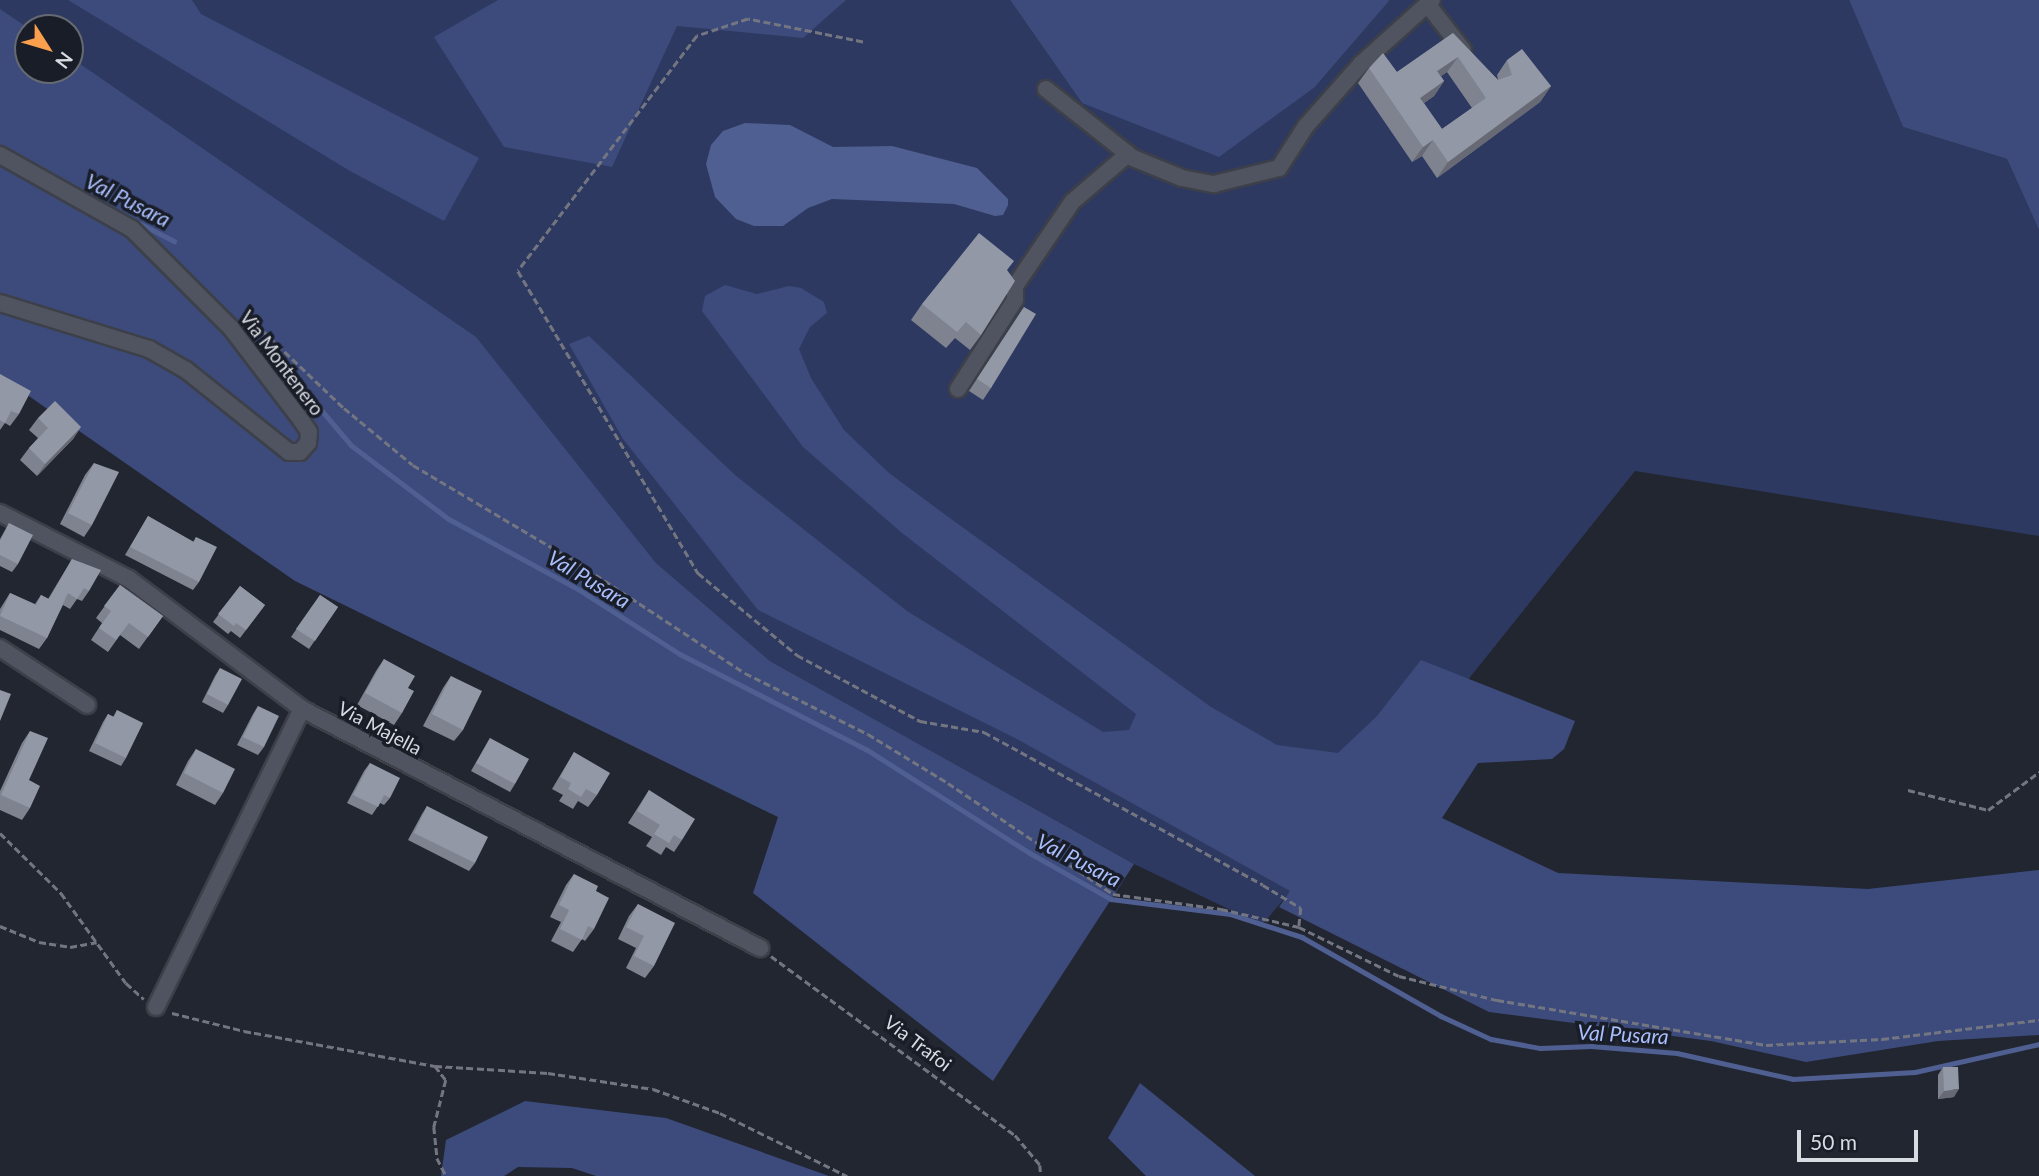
<!DOCTYPE html>
<style>
body{margin:0}
#map{position:relative;width:2039px;height:1176px;overflow:hidden;background:#222631;font-family:Lato,sans-serif}
div>[style]{position:absolute}
[style*='--x']{left:calc(var(--x)*1px);top:calc(var(--y)*1px);width:calc(var(--w)*1px);rotate:calc(var(--a)*1deg)}
.green>*{inset:0;background:#2d3960}
.forest>*{inset:0;background:#3c4b7c}
.water>*{inset:0;background:#4f5f92}
.stream>*{height:4.5px;margin:-2.25px;padding:0 2.25px;transform-origin:2.25px;border-radius:2.25px;background:#4f5f92}
.path>*{height:2.5px;margin-top:-1.25px;transform-origin:0;background:repeating-linear-gradient(90deg,#737680 0 7px,transparent 0 10.5px)}
.roads{filter:drop-shadow(2px 0 #3d4049) drop-shadow(-2px 0 #3d4049) drop-shadow(0 2px #3d4049) drop-shadow(0 -2px #3d4049)}
.minor>*{height:16px;margin:-8px;padding:0 8px;transform-origin:8px;border-radius:8px;background:#4f5460}
.wall>*{inset:0;background:#7e838f}
.shaded-wall>*{inset:0;background:#676a74}
.building>*{inset:0;background:#9398a6}
span{translate:-50% -50%;white-space:nowrap;text-align:center;line-height:1.15;-webkit-text-stroke:7px #191d27;paint-order:stroke}
.street-label{font-size:19px;color:#d8dbe2}
.water-label{font-size:21px;color:#a9befc;font-style:italic}
.north{position:absolute;left:14px;top:14px;width:70px;height:70px;box-sizing:border-box;background:#191d27;border:2px solid #656972;border-radius:50%;rotate:127deg;font-size:19px;font-weight:700;line-height:28px;text-align:center;color:#d8dbe2}
.north::after{content:'';display:block;margin:auto;width:24px;height:32px;background:#fa9f4e;clip-path:polygon(50% 0,100% 100%,50% 72%,0 100%)}
.scale{position:absolute;left:1797px;top:1130px;width:121px;height:32px;box-sizing:border-box;border:4px solid #d8dbe2;border-top:0;padding-left:9px;font-size:21px;line-height:24px;white-space:nowrap;color:#d8dbe2;-webkit-text-stroke:5px #191d27;paint-order:stroke}
</style>
<div id="map">
<div class="green">
<div style="clip-path:polygon(evenodd,0 0,1010px 0,1082px 103px,1315px 87px,1390px 0,1849px 0,1903px 127px,2007px 159px,2039px 230px,2039px 536px,1635px 471px,1443px 711px,1262px 925px,1134px 864px,770px 661px,655px 562px,0 63px,0 0,28px 28px,70px 28px,70px 70px,28px 70px,28px 28px)"></div>
</div>
<div class="forest">
<div style="clip-path:polygon(68px 0,192px 0,201px 14px,479px 158px,444px 221px,350px 171px)"></div>
<div style="clip-path:polygon(498px 0,846px 0,803px 38px,677px 26px,612px 167px,504px 147px,434px 37px)"></div>
<div style="clip-path:polygon(1010px 0,1390px 0,1315px 87px,1219px 157px,1082px 103px)"></div>
<div style="clip-path:polygon(1849px 0,2039px 0,2039px 230px,2007px 159px,1903px 127px)"></div>
<div style="clip-path:polygon(0 9px,28px 28px,28px 70px,70px 70px,70px 57px,476px 337px,655px 562px,770px 661px,1134px 864px,993px 1081px,753px 893px,778px 817px,295px 581px,0 376px)"></div>
<div style="clip-path:polygon(725px 285px,757px 294px,789px 286px,801px 288px,824px 302px,827px 313px,810px 327px,799px 349px,811px 378px,844px 430px,889px 473px,947px 516px,1211px 707px,1277px 745px,1338px 753px,1377px 716px,1421px 660px,1575px 721px,1564px 749px,1552px 759px,1478px 763px,1442px 818px,1558px 873px,1868px 889px,2039px 870px,2039px 1035px,1938px 1041px,1806px 1062px,1711px 1041px,1489px 1012px,1279px 907px,1290px 891px,1015px 738px,758px 610px,623px 439px,569px 344px,589px 336px,735px 475px,907px 611px,1103px 732px,1129px 730px,1136px 714px,902px 533px,803px 447px,702px 311px,705px 296px)"></div>
<div style="clip-path:polygon(1140px 1083px,1255px 1176px,1146px 1176px,1108px 1138px)"></div>
<div style="clip-path:polygon(525px 1101px,666px 1118px,829px 1176px,596px 1176px,572px 1168px,518px 1167px,504px 1176px,441px 1176px,446px 1140px)"></div>
</div>
<div class="water">
<div style="clip-path:polygon(745px 123px,790px 125px,833px 147px,892px 146px,977px 168px,1008px 199px,1008px 205px,1003px 215px,995px 216px,954px 204px,832px 199px,808px 208px,783px 226px,754px 226px,736px 219px,715px 197px,706px 164px,711px 145px,723px 131px)"></div>
</div>
<div class="stream">
<div style="--x:112;--y:209;--w:70;--a:27.3"></div>
<div style="--x:268;--y:347;--w:128;--a:49.7"></div>
<div style="--x:351;--y:445;--w:123;--a:37.1"></div>
<div style="--x:449;--y:519;--w:147;--a:28.5"></div>
<div style="--x:578;--y:589;--w:121;--a:32.5"></div>
<div style="--x:680;--y:654;--w:209;--a:27.1"></div>
<div style="--x:866;--y:749;--w:194;--a:32.4"></div>
<div style="--x:1030;--y:853;--w:93;--a:29.6"></div>
<div style="--x:1111;--y:899;--w:120;--a:7.2"></div>
<div style="--x:1230;--y:914;--w:76;--a:17.7"></div>
<div style="--x:1302;--y:937;--w:160;--a:29.6"></div>
<div style="--x:1441;--y:1016;--w:55;--a:24.7"></div>
<div style="--x:1491;--y:1039;--w:50;--a:10.4"></div>
<div style="--x:1540;--y:1048;--w:51;--a:-2.2"></div>
<div style="--x:1591;--y:1046;--w:86;--a:4.7"></div>
<div style="--x:1677;--y:1053;--w:119;--a:12.6"></div>
<div style="--x:1793;--y:1079;--w:122;--a:-3.3"></div>
<div style="--x:1915;--y:1072;--w:127;--a:-12.7"></div>
</div>
<div class="path">
<div style="--x:863;--y:42;--w:117;--a:-168.7"></div>
<div style="--x:748;--y:19;--w:54;--a:161.6"></div>
<div style="--x:697;--y:36;--w:295;--a:127.3"></div>
<div style="--x:518;--y:271;--w:352;--a:59.2"></div>
<div style="--x:698;--y:573;--w:129;--a:39.6"></div>
<div style="--x:797;--y:655;--w:140;--a:28.2"></div>
<div style="--x:920;--y:721;--w:65;--a:9.8"></div>
<div style="--x:984;--y:732;--w:318;--a:28.7"></div>
<div style="--x:1263;--y:885;--w:44;--a:31.2"></div>
<div style="--x:1301;--y:908;--w:19;--a:96"></div>
<div style="--x:1299;--y:927;--w:111;--a:26.1"></div>
<div style="--x:1399;--y:976;--w:101;--a:13.8"></div>
<div style="--x:1497;--y:1000;--w:273;--a:9.5"></div>
<div style="--x:1766;--y:1045;--w:116;--a:-3"></div>
<div style="--x:1882;--y:1039;--w:158;--a:-6.9"></div>
<div style="--x:251;--y:329;--w:11;--a:5"></div>
<div style="--x:262;--y:330;--w:113;--a:43.6"></div>
<div style="--x:344;--y:408;--w:89;--a:39.6"></div>
<div style="--x:413;--y:465;--w:192;--a:30.7"></div>
<div style="--x:578;--y:563;--w:200;--a:33.4"></div>
<div style="--x:745;--y:673;--w:137;--a:26.4"></div>
<div style="--x:868;--y:734;--w:94;--a:31.5"></div>
<div style="--x:948;--y:783;--w:199;--a:33.9"></div>
<div style="--x:1113;--y:894;--w:109;--a:7.9"></div>
<div style="--x:1221;--y:909;--w:80;--a:13"></div>
<div style="--x:1908;--y:790;--w:82;--a:14"></div>
<div style="--x:1988;--y:810;--w:64;--a:-36.7"></div>
<div style="--x:0;--y:833;--w:86;--a:44.5"></div>
<div style="--x:61;--y:893;--w:111;--a:54.2"></div>
<div style="--x:126;--y:983;--w:24;--a:42"></div>
<div style="--x:0;--y:926;--w:42;--a:22.3"></div>
<div style="--x:39;--y:942;--w:31;--a:9"></div>
<div style="--x:70;--y:947;--w:27;--a:-10"></div>
<div style="--x:771;--y:956;--w:303;--a:36.3"></div>
<div style="--x:1015;--y:1135;--w:39;--a:50"></div>
<div style="--x:1040;--y:1165;--w:11;--a:85"></div>
<div style="--x:172;--y:1013;--w:74;--a:14"></div>
<div style="--x:244;--y:1031;--w:194;--a:10.4"></div>
<div style="--x:435;--y:1066;--w:113;--a:3.5"></div>
<div style="--x:548;--y:1073;--w:106;--a:8.7"></div>
<div style="--x:653;--y:1089;--w:71;--a:19.7"></div>
<div style="--x:720;--y:1113;--w:142;--a:26.4"></div>
<div style="--x:435;--y:1066;--w:18;--a:52"></div>
<div style="--x:446;--y:1080;--w:49;--a:104.3"></div>
<div style="--x:434;--y:1127;--w:31;--a:84"></div>
<div style="--x:437;--y:1158;--w:20;--a:63"></div>
</div>
<div class="roads">
<div class="minor">
<div style="--x:1428;--y:5;--w:57;--a:52.1"></div>
<div style="--x:1046;--y:89;--w:111;--a:38.4"></div>
<div style="--x:1133;--y:158;--w:53;--a:22.2"></div>
<div style="--x:1182;--y:178;--w:33;--a:11"></div>
<div style="--x:1214;--y:184;--w:67;--a:-13.8"></div>
<div style="--x:1279;--y:168;--w:50;--a:-57.3"></div>
<div style="--x:1306;--y:126;--w:84;--a:-48.4"></div>
<div style="--x:1362;--y:63;--w:94;--a:-42"></div>
<div style="--x:0;--y:155;--w:151;--a:29.3"></div>
<div style="--x:132;--y:229;--w:140;--a:45"></div>
<div style="--x:231;--y:328;--w:116;--a:52.7"></div>
<div style="--x:301;--y:420;--w:14;--a:56"></div>
<div style="--x:309;--y:432;--w:11;--a:95"></div>
<div style="--x:308;--y:443;--w:12;--a:132"></div>
<div style="--x:300;--y:452;--w:11;--a:180"></div>
<div style="--x:289;--y:452;--w:132;--a:-141.5"></div>
<div style="--x:186;--y:370;--w:43;--a:-150.4"></div>
<div style="--x:149;--y:349;--w:156;--a:-162.8"></div>
<div style="--x:958;--y:389;--w:106;--a:-57.4"></div>
<div style="--x:1015;--y:300;--w:14;--a:-90"></div>
<div style="--x:1015;--y:286;--w:102;--a:-55.8"></div>
<div style="--x:1072;--y:202;--w:74;--a:-40.6"></div>
<div style="--x:0;--y:513;--w:145;--a:27.1"></div>
<div style="--x:129;--y:579;--w:216;--a:36.9"></div>
<div style="--x:302;--y:709;--w:517;--a:27.56"></div>
<div style="--x:0;--y:648;--w:104;--a:33.2"></div>
<div style="--x:156;--y:1007;--w:332;--a:-63.9"></div>
</div>
</div>
<div class="wall">
<div style="clip-path:polygon(evenodd,1453px 33px,1498px 80px,1497px 75px,1507px 60px,1551px 86px,1540px 102px,1437px 178px,1422px 156px,1412px 162px,1358px 83px,1369px 68px,1397px 72px,1453px 33px,1447px 72px,1472px 108px,1442px 129px,1424px 103px,1434px 96px,1444px 81px,1441px 76px,1447px 72px)"></div>
<div style="clip-path:polygon(1007px 270px,981px 335px,970px 350px,955px 338px,946px 348px,911px 320px,922px 304px)"></div>
<div style="clip-path:polygon(1024px 307px,991px 388px,983px 400px,969px 391px)"></div>
<div style="clip-path:polygon(0 374px,19px 414px,10px 426px,5px 423px,0 430px)"></div>
<div style="clip-path:polygon(38px 418px,81px 427px,73px 439px,37px 476px,20px 460px,29px 448px,38px 438px,29px 430px)"></div>
<div style="clip-path:polygon(94px 463px,92px 525px,84px 537px,60px 524px,85px 475px)"></div>
<div style="clip-path:polygon(148px 516px,193px 542px,196px 537px,199px 582px,193px 590px,125px 555px)"></div>
<div style="clip-path:polygon(9px 523px,18px 564px,12px 572px,0 566px,0 539px)"></div>
<div style="clip-path:polygon(72px 559px,89px 591px,82px 601px,77px 599px,70px 609px,63px 605px,47px 638px,39px 649px,0 630px,0 609px,10px 593px,35px 604px,41px 595px,48px 599px)"></div>
<div style="clip-path:polygon(120px 585px,163px 616px,139px 649px,120px 635px,108px 652px,91px 640px,102px 623px,96px 618px)"></div>
<div style="clip-path:polygon(240px 586px,265px 605px,240px 638px,231px 631px,228px 634px,213px 622px)"></div>
<div style="clip-path:polygon(320px 595px,338px 607px,309px 649px,291px 637px)"></div>
<div style="clip-path:polygon(384px 659px,408px 688px,402px 713px,394px 725px,357px 705px,376px 671px)"></div>
<div style="clip-path:polygon(220px 668px,228px 705px,223px 713px,202px 702px,215px 676px)"></div>
<div style="clip-path:polygon(451px 676px,463px 730px,454px 741px,423px 726px,443px 688px)"></div>
<div style="clip-path:polygon(258px 706px,264px 747px,258px 755px,237px 745px,253px 714px)"></div>
<div style="clip-path:polygon(117px 710px,126px 758px,121px 766px,89px 751px,103px 722px,108px 714px,113px 717px)"></div>
<div style="clip-path:polygon(30px 731px,29px 780px,30px 808px,22px 820px,0 810px,0 791px,22px 743px)"></div>
<div style="clip-path:polygon(490px 738px,515px 784px,510px 792px,471px 771px)"></div>
<div style="clip-path:polygon(196px 749px,223px 793px,215px 805px,176px 785px,188px 761px)"></div>
<div style="clip-path:polygon(574px 752px,597px 795px,588px 807px,578px 801px,573px 809px,559px 801px,563px 795px,552px 789px)"></div>
<div style="clip-path:polygon(370px 763px,390px 798px,384px 805px,380px 803px,372px 815px,347px 803px,364px 771px)"></div>
<div style="clip-path:polygon(649px 790px,682px 840px,674px 852px,666px 847px,661px 855px,646px 846px,652px 837px,628px 823px)"></div>
<div style="clip-path:polygon(427px 806px,475px 863px,469px 871px,408px 840px,422px 814px)"></div>
<div style="clip-path:polygon(574px 874px,594px 929px,585px 941px,582px 939px,573px 952px,551px 941px,561px 922px,550px 917px,566px 885px)"></div>
<div style="clip-path:polygon(638px 904px,654px 966px,645px 978px,626px 968px,636px 948px,618px 939px,629px 916px)"></div>
<div style="clip-path:polygon(1943px 1067px,1954px 1097px,1938px 1099px,1938px 1075px)"></div>
</div>
<div class="shaded-wall">
<div style="clip-path:polygon(1458px 57px,1447px 72px,1427px 86px,1437px 71px)"></div>
<div style="clip-path:polygon(1444px 81px,1434px 96px,1410px 113px,1420px 98px)"></div>
<div style="clip-path:polygon(1551px 86px,1540px 102px,1437px 178px,1448px 162px)"></div>
<div style="clip-path:polygon(1433px 140px,1422px 156px,1412px 162px,1423px 147px)"></div>
<div style="clip-path:polygon(81px 427px,73px 439px,37px 476px,45px 464px)"></div>
<div style="clip-path:polygon(1959px 1089px,1954px 1097px,1938px 1099px,1944px 1091px)"></div>
</div>
<div class="building">
<div style="clip-path:polygon(evenodd,1453px 33px,1498px 80px,1512px 75px,1507px 60px,1522px 49px,1551px 86px,1448px 162px,1433px 140px,1423px 147px,1369px 68px,1383px 53px,1397px 72px,1453px 33px,1458px 57px,1486px 98px,1442px 129px,1420px 98px,1444px 81px,1437px 71px,1458px 57px)"></div>
<div style="clip-path:polygon(979px 233px,1014px 261px,1007px 270px,1015px 281px,981px 335px,966px 322px,957px 332px,922px 304px)"></div>
<div style="clip-path:polygon(1024px 307px,1036px 314px,991px 388px,977px 379px)"></div>
<div style="clip-path:polygon(0 374px,31px 391px,19px 414px,11px 411px,5px 423px,0 420px)"></div>
<div style="clip-path:polygon(55px 401px,81px 427px,45px 464px,29px 448px,48px 428px,38px 418px)"></div>
<div style="clip-path:polygon(94px 463px,119px 472px,92px 525px,68px 513px)"></div>
<div style="clip-path:polygon(148px 516px,194px 542px,196px 537px,217px 547px,199px 582px,130px 547px)"></div>
<div style="clip-path:polygon(9px 523px,33px 535px,18px 564px,0 555px,0 541px)"></div>
<div style="clip-path:polygon(72px 559px,101px 570px,89px 591px,84px 588px,77px 599px,68px 593px,47px 638px,0 616px,10px 593px,36px 605px,41px 595px,49px 599px)"></div>
<div style="clip-path:polygon(120px 585px,163px 616px,148px 637px,129px 623px,116px 640px,99px 628px,111px 611px,104px 606px)"></div>
<div style="clip-path:polygon(240px 586px,265px 605px,246px 630px,236px 623px,234px 626px,218px 614px)"></div>
<div style="clip-path:polygon(320px 595px,338px 607px,315px 641px,296px 629px)"></div>
<div style="clip-path:polygon(384px 659px,415px 676px,408px 688px,414px 691px,402px 713px,365px 693px)"></div>
<div style="clip-path:polygon(220px 668px,242px 679px,228px 705px,207px 694px)"></div>
<div style="clip-path:polygon(451px 676px,482px 691px,463px 730px,432px 714px)"></div>
<div style="clip-path:polygon(0 690px,11px 694px,0 721px)"></div>
<div style="clip-path:polygon(258px 706px,279px 716px,264px 747px,243px 737px)"></div>
<div style="clip-path:polygon(117px 710px,143px 723px,126px 758px,95px 743px,108px 714px,114px 717px)"></div>
<div style="clip-path:polygon(30px 731px,48px 738px,29px 780px,40px 786px,30px 808px,1px 795px)"></div>
<div style="clip-path:polygon(490px 738px,529px 759px,515px 784px,476px 763px)"></div>
<div style="clip-path:polygon(196px 749px,235px 769px,223px 793px,184px 773px)"></div>
<div style="clip-path:polygon(574px 752px,610px 773px,597px 795px,586px 789px,581px 797px,568px 789px,571px 783px,560px 777px)"></div>
<div style="clip-path:polygon(370px 763px,400px 778px,390px 798px,384px 795px,378px 807px,353px 795px)"></div>
<div style="clip-path:polygon(649px 790px,695px 819px,682px 840px,674px 835px,669px 843px,654px 834px,660px 825px,637px 811px)"></div>
<div style="clip-path:polygon(427px 806px,488px 837px,475px 863px,414px 833px)"></div>
<div style="clip-path:polygon(574px 874px,598px 886px,596px 891px,609px 898px,594px 929px,588px 926px,582px 940px,560px 929px,569px 910px,559px 905px)"></div>
<div style="clip-path:polygon(638px 904px,675px 923px,654px 966px,634px 956px,644px 936px,626px 927px)"></div>
<div style="clip-path:polygon(1943px 1067px,1958px 1067px,1959px 1089px,1944px 1091px)"></div>
</div>
<div class="street-label">
<span style="left:282px;top:363px;rotate:53deg">Via Montenero</span>
<span style="left:380px;top:728px;rotate:28deg">Via Majella</span>
<span style="left:918px;top:1043px;rotate:37deg">Via Trafoi</span>
</div>
<div class="water-label">
<span style="left:128px;top:200px;rotate:27deg">Val Pusara</span>
<span style="left:589px;top:579px;rotate:31deg">Val Pusara</span>
<span style="left:1079px;top:860px;rotate:27deg">Val Pusara</span>
<span style="left:1623px;top:1034px;rotate:3deg">Val Pusara</span>
</div>
<div class="north">N</div>
<div class="scale">50 m</div>
</div>
